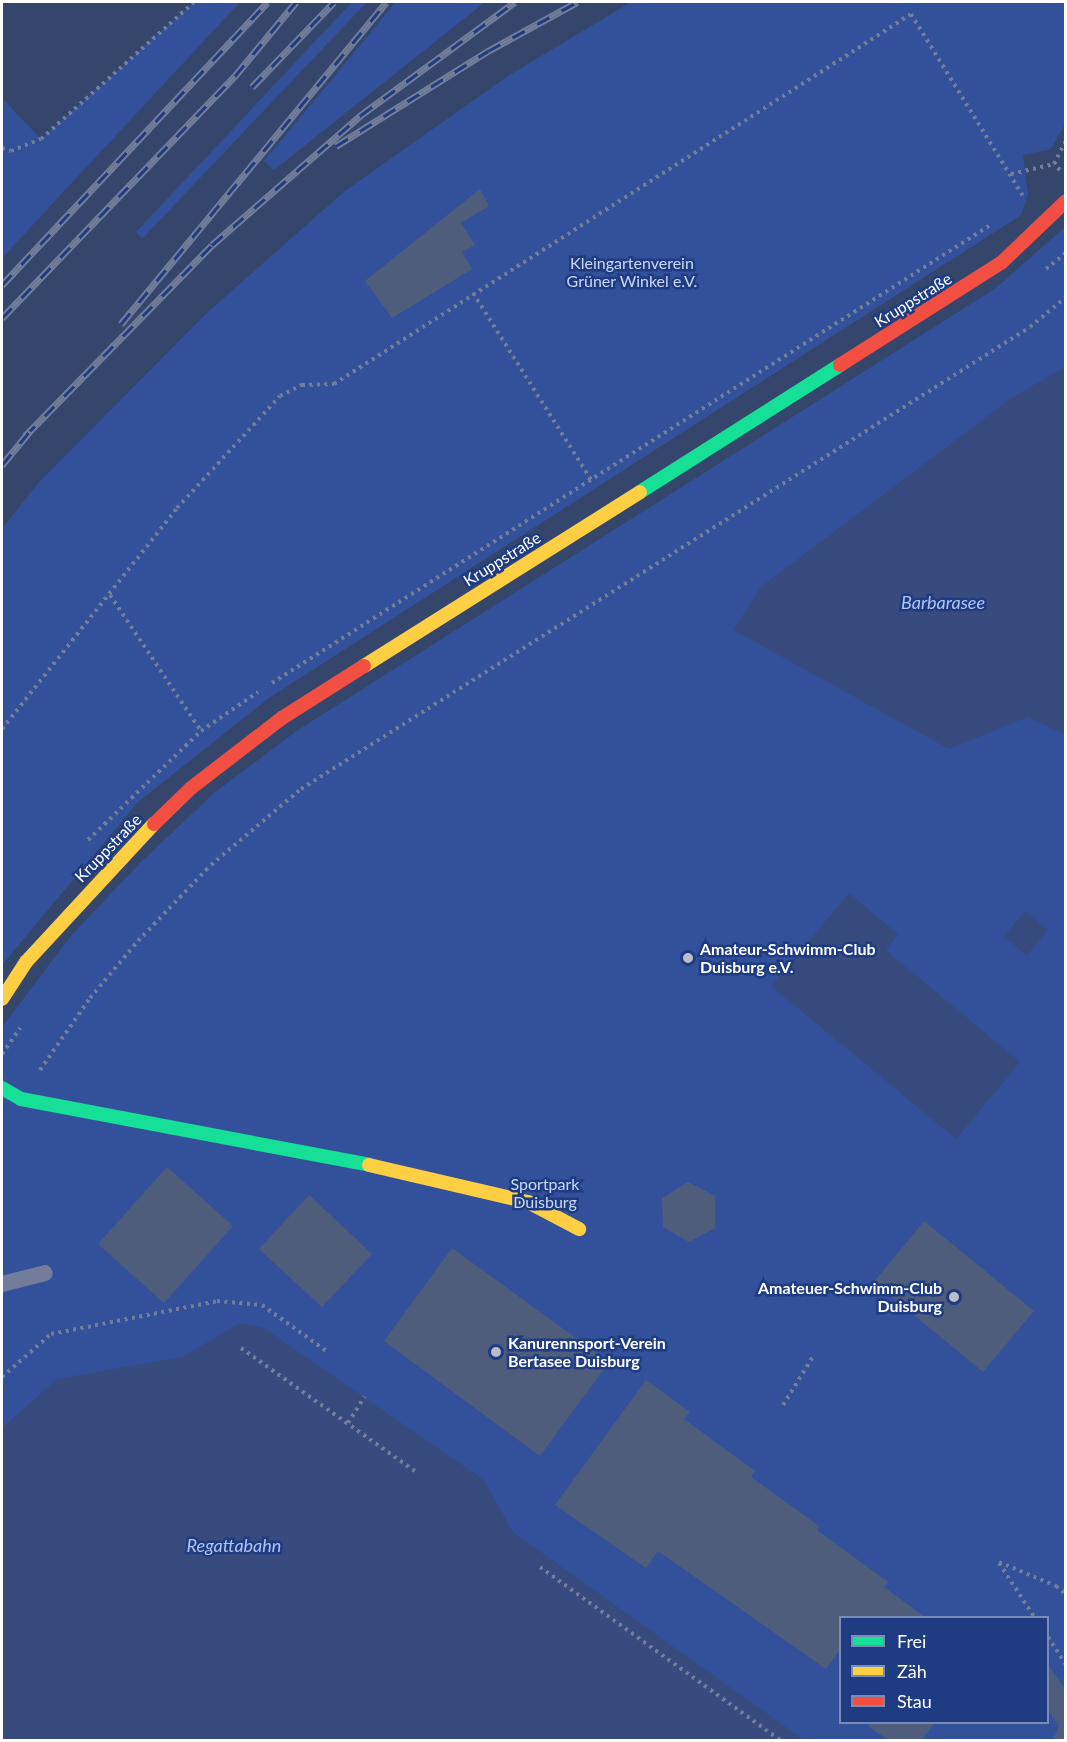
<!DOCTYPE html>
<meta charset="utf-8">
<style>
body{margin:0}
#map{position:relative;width:1067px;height:1742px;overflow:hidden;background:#35466c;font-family:Lato,sans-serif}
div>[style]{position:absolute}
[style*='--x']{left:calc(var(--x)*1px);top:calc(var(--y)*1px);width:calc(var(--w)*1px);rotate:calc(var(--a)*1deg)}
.green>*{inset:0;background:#33519a}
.water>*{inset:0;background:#374b7f}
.building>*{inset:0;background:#4f5d7c}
.path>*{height:4px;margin-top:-2px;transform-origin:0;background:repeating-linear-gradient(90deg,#717d9a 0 3px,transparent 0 7.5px)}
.lane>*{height:16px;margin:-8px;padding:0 8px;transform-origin:8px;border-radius:8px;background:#717d9a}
.fast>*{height:14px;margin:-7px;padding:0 7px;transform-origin:7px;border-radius:7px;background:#16e098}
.slow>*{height:14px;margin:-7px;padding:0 7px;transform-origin:7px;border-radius:7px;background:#ffcf43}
.jam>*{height:14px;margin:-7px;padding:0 7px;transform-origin:7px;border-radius:7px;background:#f24e42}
.rail>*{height:7px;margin-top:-3.5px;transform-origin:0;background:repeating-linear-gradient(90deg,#1f3c83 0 14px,#717e9a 0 28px);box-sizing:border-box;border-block:2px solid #717e9a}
.dots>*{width:16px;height:16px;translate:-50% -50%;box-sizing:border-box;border:3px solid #1f3c83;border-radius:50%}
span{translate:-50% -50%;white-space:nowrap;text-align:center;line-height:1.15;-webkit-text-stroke:5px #1f3c83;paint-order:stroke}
.park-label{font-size:16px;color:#cad8f7}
.street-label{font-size:16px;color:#fff}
.poi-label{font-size:16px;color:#fff;font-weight:700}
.left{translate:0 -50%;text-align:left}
.right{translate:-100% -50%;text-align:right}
.water-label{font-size:18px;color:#b1c5f1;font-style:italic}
.frame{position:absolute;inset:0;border:3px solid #fff;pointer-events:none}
.legend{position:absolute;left:839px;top:1616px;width:210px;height:108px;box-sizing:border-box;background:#1f3c83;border:2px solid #798ab5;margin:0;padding:8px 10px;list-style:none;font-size:18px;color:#fff}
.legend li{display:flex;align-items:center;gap:12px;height:30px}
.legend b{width:30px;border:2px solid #798ab5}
</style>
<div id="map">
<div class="green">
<div style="clip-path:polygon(194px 2px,240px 2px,2px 258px,2px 98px,41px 139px)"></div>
<div style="clip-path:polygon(352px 2px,367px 2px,142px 239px,136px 232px)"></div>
<div style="clip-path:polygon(396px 2px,485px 2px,274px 170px,264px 161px)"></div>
<div style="clip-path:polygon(631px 2px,1065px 2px,1065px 124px,1051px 149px,1023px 155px,1028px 194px,1021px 215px,269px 698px,138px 802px,2px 965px,2px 529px,39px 482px,209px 311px,345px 191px,508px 76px)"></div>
<div style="clip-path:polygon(evenodd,1065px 227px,1065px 1740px,2px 1740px,2px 1027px,70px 937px,139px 864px,214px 793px,298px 730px,996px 288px,1065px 227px,840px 1618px,1048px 1618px,1048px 1722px,840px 1722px,840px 1618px)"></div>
</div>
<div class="water">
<div style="clip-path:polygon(1065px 367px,1065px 735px,1028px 717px,949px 749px,733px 630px,761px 587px,1011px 398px)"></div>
<div style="clip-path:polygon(849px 893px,898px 934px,886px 950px,1020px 1062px,956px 1139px,771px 986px)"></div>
<div style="clip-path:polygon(1025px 911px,1048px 930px,1027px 955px,1004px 937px)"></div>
<div style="clip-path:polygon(240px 1323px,264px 1328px,484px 1480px,513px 1532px,804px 1740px,2px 1740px,2px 1428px,57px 1379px,182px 1357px)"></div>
</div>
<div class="building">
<div style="clip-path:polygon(480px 189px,489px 206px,461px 223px,475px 245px,462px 252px,472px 269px,392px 318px,365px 281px)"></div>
<div style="clip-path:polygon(167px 1167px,233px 1226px,164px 1303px,98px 1244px)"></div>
<div style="clip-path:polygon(688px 1182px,715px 1196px,715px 1228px,689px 1242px,663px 1227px,662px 1198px)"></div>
<div style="clip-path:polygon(309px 1195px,372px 1254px,322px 1307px,259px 1249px)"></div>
<div style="clip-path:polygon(924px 1221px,1034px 1311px,983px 1372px,874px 1282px)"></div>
<div style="clip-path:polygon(452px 1248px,609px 1362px,540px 1456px,384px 1341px)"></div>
<div style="clip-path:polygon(646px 1380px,690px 1412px,684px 1419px,755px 1471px,751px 1477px,819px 1526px,817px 1530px,888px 1582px,884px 1587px,926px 1618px,840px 1618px,840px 1650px,826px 1669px,658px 1551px,646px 1568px,555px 1505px)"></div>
<div style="clip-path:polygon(1048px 1665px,1066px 1690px,1066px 1740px,1053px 1740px,1059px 1726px,1048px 1710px)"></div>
<div style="clip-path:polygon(871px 1722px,935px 1722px,922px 1740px,888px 1740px,868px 1726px)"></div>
</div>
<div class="path">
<div style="--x:2;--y:148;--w:9;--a:18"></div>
<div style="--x:11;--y:151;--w:32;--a:-22"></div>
<div style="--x:41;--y:139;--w:205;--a:-41.8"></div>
<div style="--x:1060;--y:170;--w:8;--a:-135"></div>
<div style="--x:1054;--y:164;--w:27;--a:-63"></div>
<div style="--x:1011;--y:174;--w:44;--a:-13.1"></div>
<div style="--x:1046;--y:269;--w:26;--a:-39"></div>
<div style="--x:473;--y:293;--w:221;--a:57.7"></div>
<div style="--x:110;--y:595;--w:164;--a:56.2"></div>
<div style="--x:272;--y:683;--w:854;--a:-32.52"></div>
<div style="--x:2;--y:729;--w:282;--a:-51.6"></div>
<div style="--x:177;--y:508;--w:152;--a:-47.4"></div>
<div style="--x:280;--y:396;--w:25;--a:-27"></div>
<div style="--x:302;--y:385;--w:32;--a:-2"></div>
<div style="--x:334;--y:384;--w:685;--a:-32.67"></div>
<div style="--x:911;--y:14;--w:214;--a:58.4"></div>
<div style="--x:88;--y:840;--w:157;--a:-44"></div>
<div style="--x:201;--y:731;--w:69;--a:-34.4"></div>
<div style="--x:2;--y:1054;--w:32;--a:-55"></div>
<div style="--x:40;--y:1070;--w:88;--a:-55.2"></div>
<div style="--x:90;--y:998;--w:75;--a:-49.9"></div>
<div style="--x:138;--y:941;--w:105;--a:-46.2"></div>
<div style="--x:211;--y:865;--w:118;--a:-40.2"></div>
<div style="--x:301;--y:789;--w:863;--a:-32.36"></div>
<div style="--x:1030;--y:327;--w:47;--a:-39.8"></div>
<div style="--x:241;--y:1348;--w:213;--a:35.3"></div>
<div style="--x:2;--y:1377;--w:65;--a:-41.3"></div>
<div style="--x:51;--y:1334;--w:169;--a:-11.2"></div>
<div style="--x:217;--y:1301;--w:45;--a:5.1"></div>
<div style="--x:262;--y:1305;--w:82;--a:35.6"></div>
<div style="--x:783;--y:1405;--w:59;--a:-58.2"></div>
<div style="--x:348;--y:1423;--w:31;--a:-58"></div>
<div style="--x:999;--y:1562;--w:62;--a:22.8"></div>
<div style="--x:1056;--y:1586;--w:13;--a:39"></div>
<div style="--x:999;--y:1563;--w:66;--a:56.8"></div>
<div style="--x:540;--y:1567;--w:296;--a:35.8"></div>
<div style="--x:1048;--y:1637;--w:33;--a:57"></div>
</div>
<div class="lane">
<div style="--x:2;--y:1284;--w:44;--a:-14.3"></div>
</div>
<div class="fast">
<div style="--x:640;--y:492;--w:237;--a:-32.4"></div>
<div style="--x:2;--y:1088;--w:22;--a:30"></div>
<div style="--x:21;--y:1099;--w:354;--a:10.7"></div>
</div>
<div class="slow">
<div style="--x:364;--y:666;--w:326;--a:-32.2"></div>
<div style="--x:2;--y:999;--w:44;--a:-57"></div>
<div style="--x:26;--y:962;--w:188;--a:-47.2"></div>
<div style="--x:369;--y:1165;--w:163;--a:13.1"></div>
<div style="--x:528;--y:1202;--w:58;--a:27.9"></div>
</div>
<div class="jam">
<div style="--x:840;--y:365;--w:191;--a:-32.4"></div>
<div style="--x:1001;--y:263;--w:90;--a:-43.6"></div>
<div style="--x:154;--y:824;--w:52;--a:-44.2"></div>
<div style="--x:191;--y:788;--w:115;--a:-37.6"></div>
<div style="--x:282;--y:718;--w:97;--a:-32.4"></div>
</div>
<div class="rail">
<div style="--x:252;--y:87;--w:118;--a:-46"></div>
<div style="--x:336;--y:146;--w:179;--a:-32"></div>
<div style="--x:488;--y:51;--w:102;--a:-28.8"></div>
<div style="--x:2;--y:285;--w:388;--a:-46.8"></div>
<div style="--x:2;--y:318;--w:336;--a:-46.1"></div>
<div style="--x:235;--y:76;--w:96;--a:-50.5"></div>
<div style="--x:121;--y:324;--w:417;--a:-50.5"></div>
<div style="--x:25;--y:436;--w:267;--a:-45.6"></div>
<div style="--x:212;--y:245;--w:198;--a:-41.1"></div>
<div style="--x:361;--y:115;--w:191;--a:-36.3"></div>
<div style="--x:2;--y:465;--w:44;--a:-50.5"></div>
</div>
<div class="dots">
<div style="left:688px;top:958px;background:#b8becc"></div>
<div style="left:954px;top:1297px;background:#b8becc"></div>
<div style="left:496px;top:1352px;background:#b8becc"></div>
</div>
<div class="park-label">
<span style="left:632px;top:272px">Kleingartenverein<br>Grüner Winkel e.V.</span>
<span style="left:545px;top:1193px">Sportpark<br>Duisburg</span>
</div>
<div class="street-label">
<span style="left:913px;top:300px;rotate:-32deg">Kruppstraße</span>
<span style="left:502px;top:559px;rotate:-32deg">Kruppstraße</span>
<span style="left:108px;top:848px;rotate:-46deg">Kruppstraße</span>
</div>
<div class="poi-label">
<span class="left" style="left:700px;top:958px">Amateur-Schwimm-Club<br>Duisburg e.V.</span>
<span class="right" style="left:942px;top:1297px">Amateuer-Schwimm-Club<br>Duisburg</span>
<span class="left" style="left:508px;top:1352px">Kanurennsport-Verein<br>Bertasee Duisburg</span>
</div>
<div class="water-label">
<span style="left:943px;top:602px">Barbarasee</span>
<span style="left:234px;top:1545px">Regattabahn</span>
</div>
<div class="frame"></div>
<ul class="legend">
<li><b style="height:8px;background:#16e098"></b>Frei</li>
<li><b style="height:8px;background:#ffcf43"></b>Zäh</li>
<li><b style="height:8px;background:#f24e42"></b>Stau</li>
</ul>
</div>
